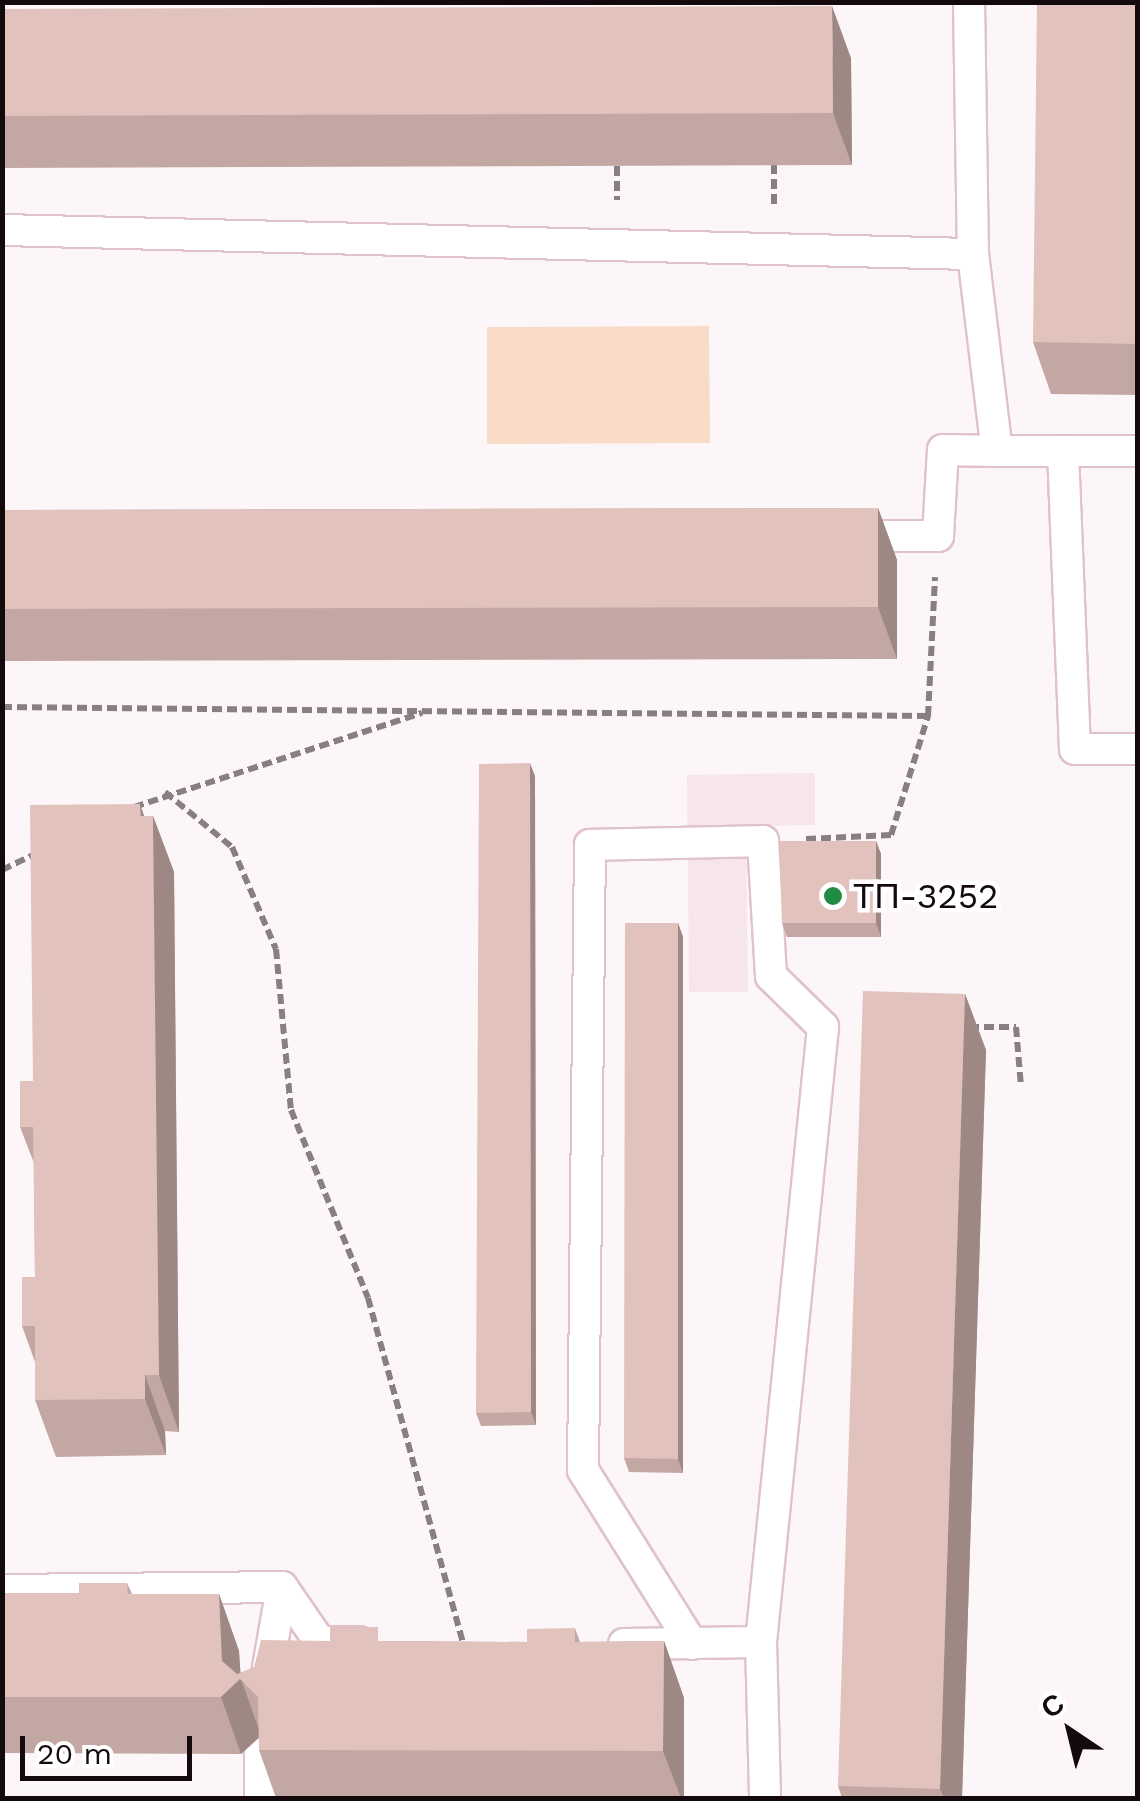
<!DOCTYPE html>
<meta charset="utf-8">
<style>
body{margin:0}
#map{position:relative;width:1140px;height:1801px;overflow:hidden;background:#fcf6f8;font-family:"Work Sans",sans-serif}
div>[style]{position:absolute}
[style*='--x']{left:calc(var(--x)*1px);top:calc(var(--y)*1px);width:calc(var(--w)*1px);rotate:calc(var(--a)*1deg)}
.built>*{inset:0;background:#f6e6eb}
.green>*{inset:0;background:#f9dcc7}
.path>*{height:6px;margin-top:-3px;transform-origin:0;background:repeating-linear-gradient(90deg,#877f82 0 10px,transparent 0 15px)}
.roads{filter:drop-shadow(2px 0 #e0c2cb) drop-shadow(-2px 0 #e0c2cb) drop-shadow(0 2px #e0c2cb) drop-shadow(0 -2px #e0c2cb)}
.lane>*{height:30px;margin:-15px;padding:0 15px;transform-origin:15px;border-radius:15px;background:#fff}
.wall>*{inset:0;background:#c2a7a3}
.shaded-wall>*{inset:0;background:#9e8884}
.building>*{inset:0;background:#e1c2bd}
.dots>*{width:28px;height:28px;translate:-50% -50%;box-sizing:border-box;border:5px solid #fff;border-radius:50%}
span{translate:-50% -50%;white-space:nowrap;text-align:center;line-height:1.15;-webkit-text-stroke:9px #fff;paint-order:stroke}
.poi-label{font-size:35px;color:#140a0e}
.left{translate:0 -50%;text-align:left}
.frame{position:absolute;inset:0;border:5px solid #140a0e;pointer-events:none}
.north{position:absolute;left:1020px;top:1681px;width:100px;height:100px;-webkit-text-stroke:8px #fff;paint-order:stroke;rotate:325deg;font-size:28px;font-weight:700;line-height:40px;text-align:center;color:#140a0e}
.north::after{content:'';display:block;margin:auto;width:35px;height:45px;background:#140a0e;clip-path:polygon(50% 0,100% 100%,50% 72%,0 100%)}
.scale{position:absolute;left:20px;top:1736px;width:172px;height:45px;box-sizing:border-box;border:5px solid #140a0e;border-top:0;padding-left:12px;font-size:30px;line-height:35px;white-space:nowrap;color:#140a0e;-webkit-text-stroke:8px #fff;paint-order:stroke}
</style>
<div id="map">
<div class="built">
<div style="clip-path:polygon(815px 773px,815px 825px,746px 826px,748px 992px,689px 992px,687px 775px)"></div>
</div>
<div class="green">
<div style="clip-path:polygon(709px 326px,710px 443px,487px 444px,487px 327px)"></div>
</div>
<div class="path">
<div style="--x:617;--y:166;--w:34;--a:90"></div>
<div style="--x:774;--y:204;--w:39;--a:-90"></div>
<div style="--x:2;--y:707;--w:926;--a:0.56"></div>
<div style="--x:165;--y:792;--w:87;--a:39.4"></div>
<div style="--x:232;--y:847;--w:111;--a:66.7"></div>
<div style="--x:276;--y:949;--w:162;--a:84.7"></div>
<div style="--x:291;--y:1110;--w:203;--a:67.7"></div>
<div style="--x:368;--y:1298;--w:358;--a:74.6"></div>
<div style="--x:134;--y:807;--w:303;--a:-18.1"></div>
<div style="--x:806;--y:839;--w:85;--a:-2.7"></div>
<div style="--x:891;--y:835;--w:125;--a:-72.7"></div>
<div style="--x:928;--y:716;--w:139;--a:-87.1"></div>
<div style="--x:2;--y:870;--w:39;--a:-26"></div>
<div style="--x:969;--y:1027;--w:47;--a:0"></div>
<div style="--x:1016;--y:1027;--w:60;--a:85.2"></div>
</div>
<div class="roads">
<div class="lane">
<div style="--x:969;--y:2;--w:252;--a:89.1"></div>
<div style="--x:2;--y:230;--w:971;--a:1.42"></div>
<div style="--x:973;--y:254;--w:198;--a:83.1"></div>
<div style="--x:997;--y:451;--w:141;--a:0"></div>
<div style="--x:1063;--y:451;--w:298;--a:87.7"></div>
<div style="--x:1075;--y:749;--w:63;--a:0"></div>
<div style="--x:851;--y:536;--w:87;--a:0"></div>
<div style="--x:938;--y:536;--w:86;--a:-86.7"></div>
<div style="--x:943;--y:450;--w:54;--a:1.1"></div>
<div style="--x:2;--y:1590;--w:280;--a:-0.6"></div>
<div style="--x:282;--y:1587;--w:67;--a:55.4"></div>
<div style="--x:320;--y:1642;--w:39;--a:0"></div>
<div style="--x:624;--y:1644;--w:137;--a:-0.8"></div>
<div style="--x:692;--y:1644;--w:205;--a:-122.1"></div>
<div style="--x:583;--y:1470;--w:625;--a:-89.36"></div>
<div style="--x:590;--y:845;--w:173;--a:-1.3"></div>
<div style="--x:763;--y:841;--w:135;--a:86.6"></div>
<div style="--x:771;--y:976;--w:73;--a:44.4"></div>
<div style="--x:823;--y:1027;--w:618;--a:95.76"></div>
<div style="--x:761;--y:1642;--w:156;--a:88.5"></div>
<div style="--x:266;--y:1679;--w:93;--a:-80.1"></div>
<div style="--x:260;--y:1798;--w:44;--a:-90"></div>
</div>
</div>
<div class="wall">
<div style="clip-path:polygon(1138px 2px,1138px 395px,1051px 394px,1033px 342px)"></div>
<div style="clip-path:polygon(2px 9px,851px 58px,852px 165px,2px 168px)"></div>
<div style="clip-path:polygon(878px 508px,897px 560px,897px 659px,2px 661px,2px 510px)"></div>
<div style="clip-path:polygon(535px 776px,536px 1425px,481px 1426px,476px 1413px)"></div>
<div style="clip-path:polygon(144px 816px,153px 816px,174px 872px,179px 1432px,165px 1431px,166px 1455px,56px 1457px,35px 1400px,35px 1362px,22px 1326px,35px 1277px,34px 1163px,20px 1127px,33px 1081px)"></div>
<div style="clip-path:polygon(876px 841px,881px 854px,881px 937px,787px 937px,782px 923px)"></div>
<div style="clip-path:polygon(678px 923px,683px 937px,683px 1473px,629px 1472px,624px 1458px)"></div>
<div style="clip-path:polygon(965px 994px,986px 1050px,962px 1798px,842px 1798px,838px 1786px)"></div>
<div style="clip-path:polygon(127px 1583px,132px 1594px,219px 1594px,239px 1651px,240px 1673px,383px 1641px,527px 1642px,575px 1628px,580px 1642px,664px 1641px,684px 1698px,684px 1798px,276px 1798px,259px 1750px,259px 1738px,241px 1754px,2px 1753px,2px 1593px,79px 1593px)"></div>
</div>
<div class="shaded-wall">
<div style="clip-path:polygon(832px 6px,851px 58px,852px 165px,833px 113px)"></div>
<div style="clip-path:polygon(878px 508px,897px 560px,897px 659px,878px 607px)"></div>
<div style="clip-path:polygon(530px 763px,535px 776px,536px 1425px,531px 1412px)"></div>
<div style="clip-path:polygon(140px 804px,153px 841px,153px 816px,174px 872px,179px 1432px,159px 1375px)"></div>
<div style="clip-path:polygon(876px 841px,881px 854px,881px 937px,876px 923px)"></div>
<div style="clip-path:polygon(678px 923px,683px 937px,683px 1473px,678px 1459px)"></div>
<div style="clip-path:polygon(965px 994px,986px 1050px,962px 1798px,944px 1798px,940px 1789px)"></div>
<div style="clip-path:polygon(145px 1375px,165px 1431px,166px 1455px,145px 1399px)"></div>
<div style="clip-path:polygon(219px 1594px,239px 1651px,241px 1679px,261px 1735px,241px 1754px,221px 1697px)"></div>
<div style="clip-path:polygon(664px 1641px,684px 1698px,684px 1798px,681px 1798px,663px 1751px)"></div>
</div>
<div class="building">
<div style="clip-path:polygon(1037px 2px,1138px 2px,1138px 344px,1033px 342px)"></div>
<div style="clip-path:polygon(832px 6px,833px 113px,2px 116px,2px 9px)"></div>
<div style="clip-path:polygon(878px 508px,878px 607px,2px 609px,2px 510px)"></div>
<div style="clip-path:polygon(530px 763px,531px 1412px,476px 1413px,479px 764px)"></div>
<div style="clip-path:polygon(140px 804px,140px 816px,153px 816px,159px 1375px,145px 1375px,145px 1399px,35px 1400px,35px 1326px,22px 1326px,22px 1277px,35px 1277px,33px 1127px,20px 1127px,20px 1081px,33px 1081px,30px 805px)"></div>
<div style="clip-path:polygon(779px 841px,876px 841px,876px 923px,782px 923px)"></div>
<div style="clip-path:polygon(625px 923px,678px 923px,678px 1459px,624px 1458px)"></div>
<div style="clip-path:polygon(863px 991px,965px 994px,940px 1789px,838px 1786px)"></div>
<div style="clip-path:polygon(79px 1583px,127px 1583px,128px 1594px,219px 1594px,222px 1661px,237px 1674px,254px 1667px,261px 1640px,330px 1641px,330px 1627px,378px 1627px,378px 1641px,527px 1642px,527px 1629px,575px 1628px,575px 1642px,664px 1641px,663px 1751px,259px 1750px,258px 1697px,240px 1679px,221px 1697px,2px 1697px,2px 1593px,79px 1593px)"></div>
</div>
<div class="dots">
<div style="left:833px;top:896px;background:#228b42"></div>
</div>
<div class="poi-label">
<span class="left" style="left:853px;top:896px">ТП-3252</span>
</div>
<div class="frame"></div>
<div class="north">С</div>
<div class="scale">20 m</div>
</div>
